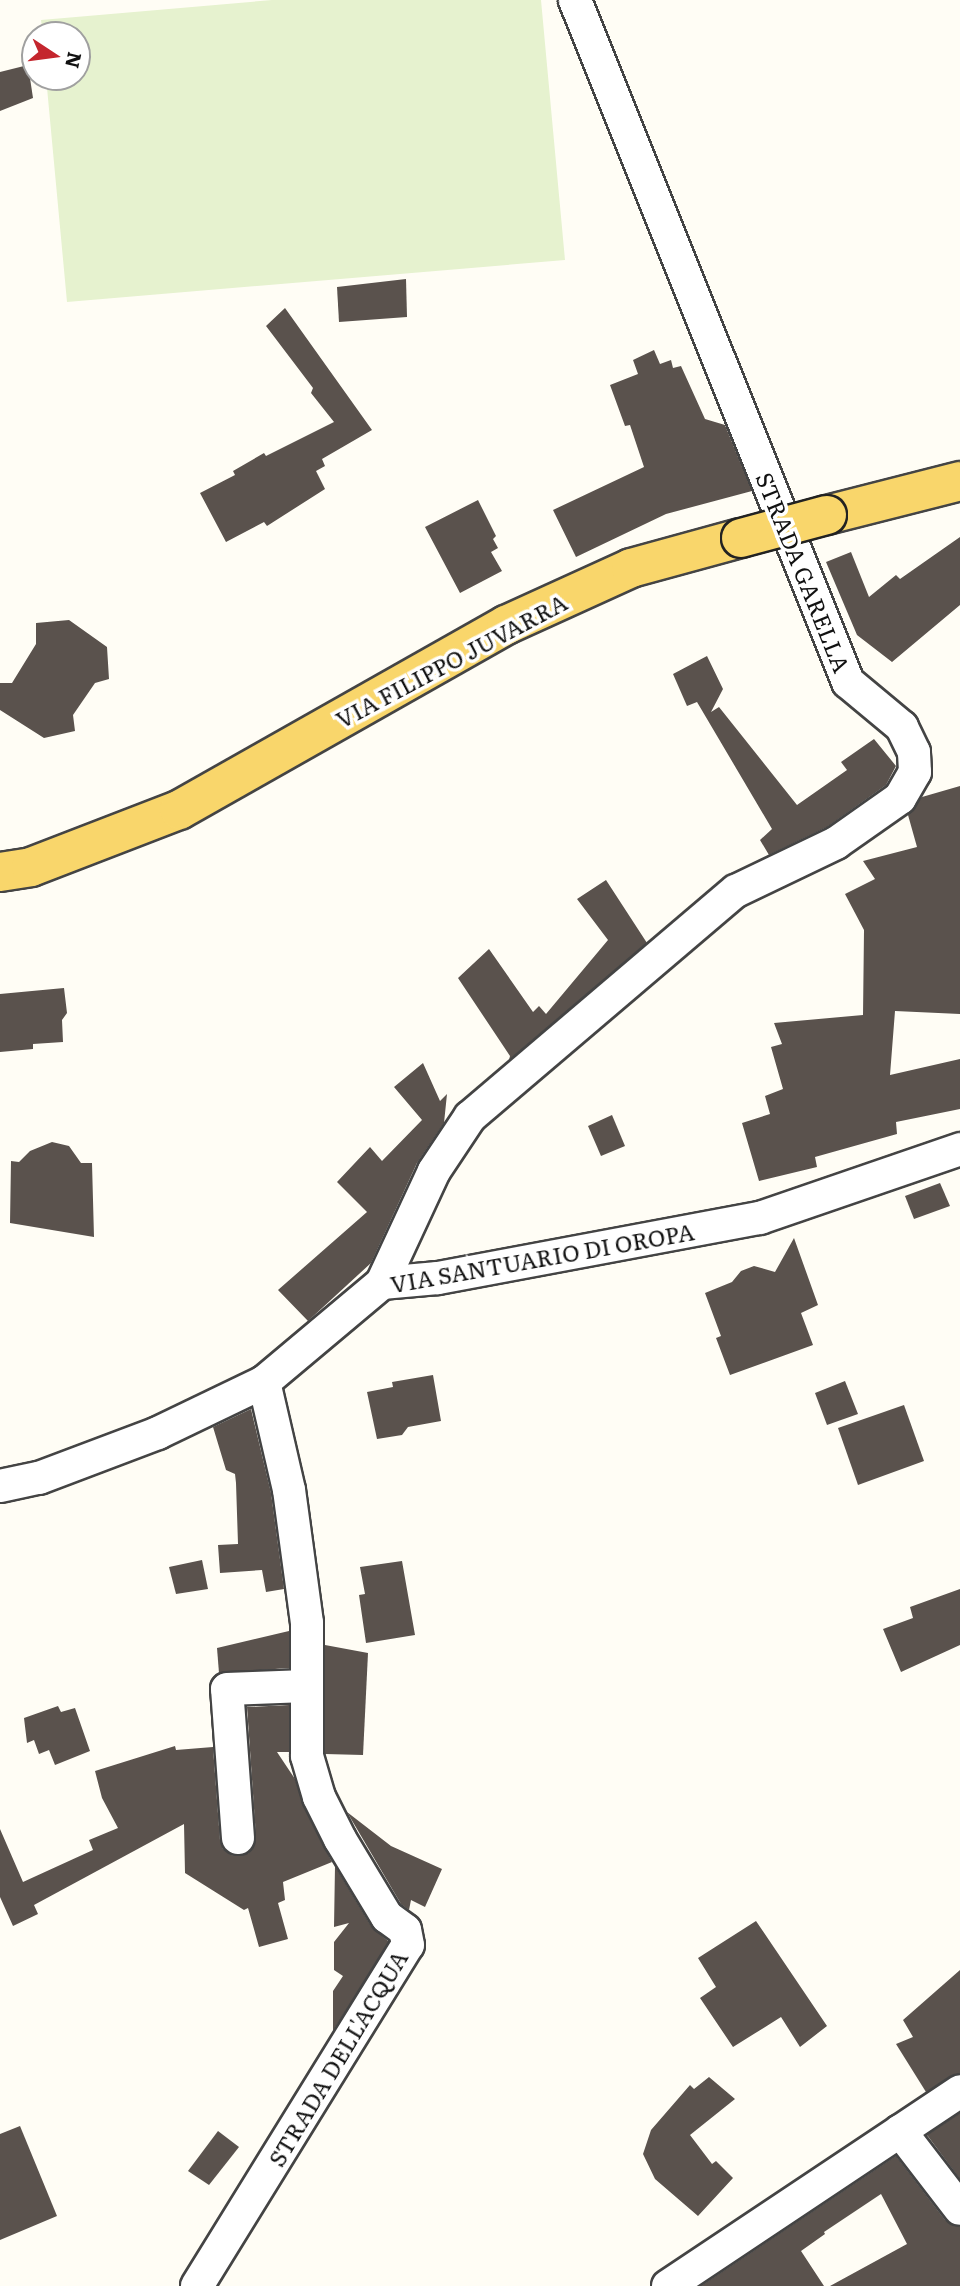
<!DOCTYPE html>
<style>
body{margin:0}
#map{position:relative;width:960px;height:2286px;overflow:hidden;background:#fffdf5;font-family:Literata,serif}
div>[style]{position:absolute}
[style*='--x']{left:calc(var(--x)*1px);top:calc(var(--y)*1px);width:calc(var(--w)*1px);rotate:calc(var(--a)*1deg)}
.pitch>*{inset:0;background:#e6f2cf}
.building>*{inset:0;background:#5a524d}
.roads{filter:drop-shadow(2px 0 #444) drop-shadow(-2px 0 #444) drop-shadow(0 2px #444) drop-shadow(0 -2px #444)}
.minor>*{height:32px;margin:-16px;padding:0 16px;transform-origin:16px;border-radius:16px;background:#fff}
.major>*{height:38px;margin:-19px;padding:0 19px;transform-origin:19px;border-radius:19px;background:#f9d66b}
.bridges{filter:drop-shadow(2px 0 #222) drop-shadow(-2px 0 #222) drop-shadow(0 2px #222) drop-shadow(0 -2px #222)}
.major-bridge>*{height:38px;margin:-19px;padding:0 19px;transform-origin:19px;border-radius:19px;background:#f9d66b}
span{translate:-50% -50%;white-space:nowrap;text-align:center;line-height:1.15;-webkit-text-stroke:7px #fff;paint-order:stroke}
.street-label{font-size:23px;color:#111}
.north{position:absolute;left:21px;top:21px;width:70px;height:70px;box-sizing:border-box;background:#fff;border:2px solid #a0a0a0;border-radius:50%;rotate:103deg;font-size:19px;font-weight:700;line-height:28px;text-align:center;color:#111}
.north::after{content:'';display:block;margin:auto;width:24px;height:32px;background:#c4262e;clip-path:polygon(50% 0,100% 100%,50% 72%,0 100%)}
</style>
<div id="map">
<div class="pitch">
<div style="clip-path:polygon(272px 0,541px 0,565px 260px,67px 302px,46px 77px,77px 77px,77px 35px,43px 35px,41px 20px)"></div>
</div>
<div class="building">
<div style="clip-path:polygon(28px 65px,33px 98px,0 111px,0 72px)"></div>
<div style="clip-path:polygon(406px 279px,407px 317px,339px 322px,337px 287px)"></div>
<div style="clip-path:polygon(285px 308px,372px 430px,322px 459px,325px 466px,316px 471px,325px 489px,267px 526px,264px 522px,226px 542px,200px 493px,235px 475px,233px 471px,264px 453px,266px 456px,334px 422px,311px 393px,313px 388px,266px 326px)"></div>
<div style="clip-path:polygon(654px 350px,660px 364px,671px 360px,673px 368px,681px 366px,705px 419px,725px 425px,752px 491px,666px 514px,576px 557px,553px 510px,644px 467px,630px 425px,625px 426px,610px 385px,638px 374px,633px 360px)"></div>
<div style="clip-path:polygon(478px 500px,496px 536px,493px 539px,498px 548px,491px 552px,502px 571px,460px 593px,425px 527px)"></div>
<div style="clip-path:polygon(960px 537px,960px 605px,892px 662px,857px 635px,826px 562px,851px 552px,869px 597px,896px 575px,900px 579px)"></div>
<div style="clip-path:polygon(69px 620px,107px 647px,109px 679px,95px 683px,73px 715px,75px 731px,44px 738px,0 710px,0 683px,12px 683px,36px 644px,36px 623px)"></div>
<div style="clip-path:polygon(707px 656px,723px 689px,711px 712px,719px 707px,797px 805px,847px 770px,841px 762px,874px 739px,896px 766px,886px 785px,827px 827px,769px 855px,760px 840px,772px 829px,697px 702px,687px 706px,673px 674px)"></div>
<div style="clip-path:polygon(960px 786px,960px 1014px,895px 1011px,890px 1075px,960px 1059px,960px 1109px,896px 1122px,897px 1134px,815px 1157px,817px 1167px,759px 1181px,742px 1123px,770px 1114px,765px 1096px,783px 1089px,771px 1047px,782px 1044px,774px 1023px,863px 1015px,864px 930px,845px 894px,875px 879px,863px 861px,917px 847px,908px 815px,922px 797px)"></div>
<div style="clip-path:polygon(606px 880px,647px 943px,509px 1060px,510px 1056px,458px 978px,489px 949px,533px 1012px,539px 1006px,546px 1014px,608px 940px,577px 899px)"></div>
<div style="clip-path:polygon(64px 988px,67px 1013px,62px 1020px,63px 1042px,33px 1044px,33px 1049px,0 1052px,0 994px)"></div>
<div style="clip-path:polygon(423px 1063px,440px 1101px,447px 1094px,444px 1123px,417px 1163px,371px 1263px,308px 1321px,278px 1290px,367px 1212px,337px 1182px,370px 1147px,382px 1161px,422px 1120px,394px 1087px)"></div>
<div style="clip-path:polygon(612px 1115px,625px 1146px,601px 1156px,588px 1126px)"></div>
<div style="clip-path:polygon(52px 1142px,69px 1146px,81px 1163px,92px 1163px,94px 1237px,10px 1223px,11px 1161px,19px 1162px,30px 1151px)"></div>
<div style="clip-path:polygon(940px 1183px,950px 1206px,914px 1219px,905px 1196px)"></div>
<div style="clip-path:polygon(794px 1238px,818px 1305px,801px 1313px,813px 1345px,730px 1375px,716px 1338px,721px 1336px,705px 1293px,732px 1282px,741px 1271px,754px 1266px,775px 1272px)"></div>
<div style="clip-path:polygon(433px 1375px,441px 1421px,408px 1427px,402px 1435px,377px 1439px,367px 1392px,393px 1387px,392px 1382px)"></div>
<div style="clip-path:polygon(845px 1381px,858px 1414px,827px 1425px,815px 1393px)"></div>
<div style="clip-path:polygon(904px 1405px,924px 1461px,858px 1485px,838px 1428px)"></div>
<div style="clip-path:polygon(251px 1409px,271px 1493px,284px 1589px,266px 1592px,262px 1570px,220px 1573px,218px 1545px,238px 1544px,236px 1483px,235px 1474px,226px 1470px,213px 1427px)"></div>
<div style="clip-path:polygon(202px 1560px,208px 1589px,176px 1594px,169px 1567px)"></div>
<div style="clip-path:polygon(402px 1561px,415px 1635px,366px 1643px,359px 1595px,365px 1594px,360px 1567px)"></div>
<div style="clip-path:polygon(960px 1589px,960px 1645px,901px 1672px,883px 1629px,913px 1618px,910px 1607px)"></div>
<div style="clip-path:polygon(289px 1631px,289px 1668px,219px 1673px,217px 1648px)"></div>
<div style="clip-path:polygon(325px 1645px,368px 1653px,363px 1755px,325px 1754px)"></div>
<div style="clip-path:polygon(289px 1705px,289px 1752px,277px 1752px,295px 1779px,303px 1805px,332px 1862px,283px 1882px,285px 1900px,278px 1903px,288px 1939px,259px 1947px,248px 1908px,244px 1910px,185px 1873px,184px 1824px,34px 1905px,38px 1914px,13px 1926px,0 1897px,0 1829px,23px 1882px,93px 1850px,89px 1840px,118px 1828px,102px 1798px,95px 1771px,175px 1746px,176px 1750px,213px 1747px,220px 1840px,223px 1849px,231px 1855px,240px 1856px,249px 1853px,256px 1837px,247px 1707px)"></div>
<div style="clip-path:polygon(58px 1706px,61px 1712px,75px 1708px,90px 1751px,55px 1765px,49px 1750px,39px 1754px,34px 1740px,27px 1743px,24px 1718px)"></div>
<div style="clip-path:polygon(347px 1812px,391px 1846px,442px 1869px,425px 1907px,411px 1900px,409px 1910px,401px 1904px)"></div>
<div style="clip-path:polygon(335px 1866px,371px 1926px,389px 1942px,333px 2031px,333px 1991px,343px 1976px,334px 1970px,334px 1942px,349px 1923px,334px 1927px)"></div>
<div style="clip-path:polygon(756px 1921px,827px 2026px,800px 2047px,781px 2017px,733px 2047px,700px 1998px,716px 1987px,698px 1958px)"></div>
<div style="clip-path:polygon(960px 1970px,960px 2073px,926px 2092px,896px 2044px,913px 2037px,903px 2020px)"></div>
<div style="clip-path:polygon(709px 2077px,735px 2099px,690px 2135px,712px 2164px,716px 2161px,733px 2178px,698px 2216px,655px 2179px,643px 2154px,651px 2130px,690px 2085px,694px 2089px)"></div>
<div style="clip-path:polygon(960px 2113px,960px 2179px,927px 2135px)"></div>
<div style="clip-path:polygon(20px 2126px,57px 2216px,0 2240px,0 2134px)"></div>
<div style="clip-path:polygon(218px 2131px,239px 2147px,209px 2185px,188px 2171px)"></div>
<div style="clip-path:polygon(896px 2156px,945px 2220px,960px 2227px,960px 2286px,830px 2286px,907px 2244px,881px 2194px,824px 2232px,825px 2234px,801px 2251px,824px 2286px,701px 2286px)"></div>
</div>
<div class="roads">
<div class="minor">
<div style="--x:382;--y:1283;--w:123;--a:-65.1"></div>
<div style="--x:434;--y:1171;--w:65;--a:-56.3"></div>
<div style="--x:470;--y:1117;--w:349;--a:-40.4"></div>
<div style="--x:736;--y:891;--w:111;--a:-25.6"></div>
<div style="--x:836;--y:843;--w:78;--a:-35.1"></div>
<div style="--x:900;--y:798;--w:30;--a:-60"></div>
<div style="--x:915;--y:772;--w:20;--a:-93"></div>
<div style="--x:914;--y:752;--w:28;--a:-116"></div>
<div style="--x:902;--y:727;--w:70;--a:-140.2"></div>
<div style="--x:848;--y:682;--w:735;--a:-111.82"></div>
<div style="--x:0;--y:1486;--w:40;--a:-12"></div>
<div style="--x:39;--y:1478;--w:127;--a:-20.7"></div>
<div style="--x:158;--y:1433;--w:118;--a:-25.7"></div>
<div style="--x:264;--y:1382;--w:154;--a:-40"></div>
<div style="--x:382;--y:1283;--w:56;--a:-5.1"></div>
<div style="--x:438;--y:1278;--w:328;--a:-10.6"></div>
<div style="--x:760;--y:1218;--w:212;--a:-19"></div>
<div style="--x:238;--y:1838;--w:149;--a:-94.2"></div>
<div style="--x:227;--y:1689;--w:79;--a:-2.2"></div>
<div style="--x:900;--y:2131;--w:98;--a:52.4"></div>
<div style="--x:197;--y:2286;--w:401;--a:-58.3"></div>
<div style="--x:408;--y:1945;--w:15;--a:-101"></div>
<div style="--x:405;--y:1930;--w:22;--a:-144"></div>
<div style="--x:387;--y:1917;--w:91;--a:-121.1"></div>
<div style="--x:340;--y:1839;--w:47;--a:-116.6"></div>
<div style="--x:319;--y:1797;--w:43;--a:-106.3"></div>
<div style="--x:307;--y:1756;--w:133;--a:-90"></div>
<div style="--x:307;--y:1623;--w:134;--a:-97.7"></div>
<div style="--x:289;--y:1490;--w:111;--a:-103"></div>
<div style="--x:668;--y:2286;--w:351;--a:-33.7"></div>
</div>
<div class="major">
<div style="--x:827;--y:515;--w:137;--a:-14.3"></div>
<div style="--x:0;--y:872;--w:31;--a:-9"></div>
<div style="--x:31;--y:867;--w:159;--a:-21.1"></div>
<div style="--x:179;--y:810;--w:376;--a:-29.5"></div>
<div style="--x:506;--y:625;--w:137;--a:-24.5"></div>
<div style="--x:631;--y:568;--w:114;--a:-15.3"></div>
</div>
</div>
<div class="bridges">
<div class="major-bridge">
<div style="--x:741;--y:538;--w:89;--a:-15"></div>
</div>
</div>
<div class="street-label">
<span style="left:804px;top:572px;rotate:68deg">STRADA GARELLA</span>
<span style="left:451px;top:660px;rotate:-28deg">VIA FILIPPO JUVARRA</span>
<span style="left:542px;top:1257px;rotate:-10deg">VIA SANTUARIO DI OROPA</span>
<span style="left:337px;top:2058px;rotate:-59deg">STRADA DELL'ACQUA</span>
</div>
<div class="north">N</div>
</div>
